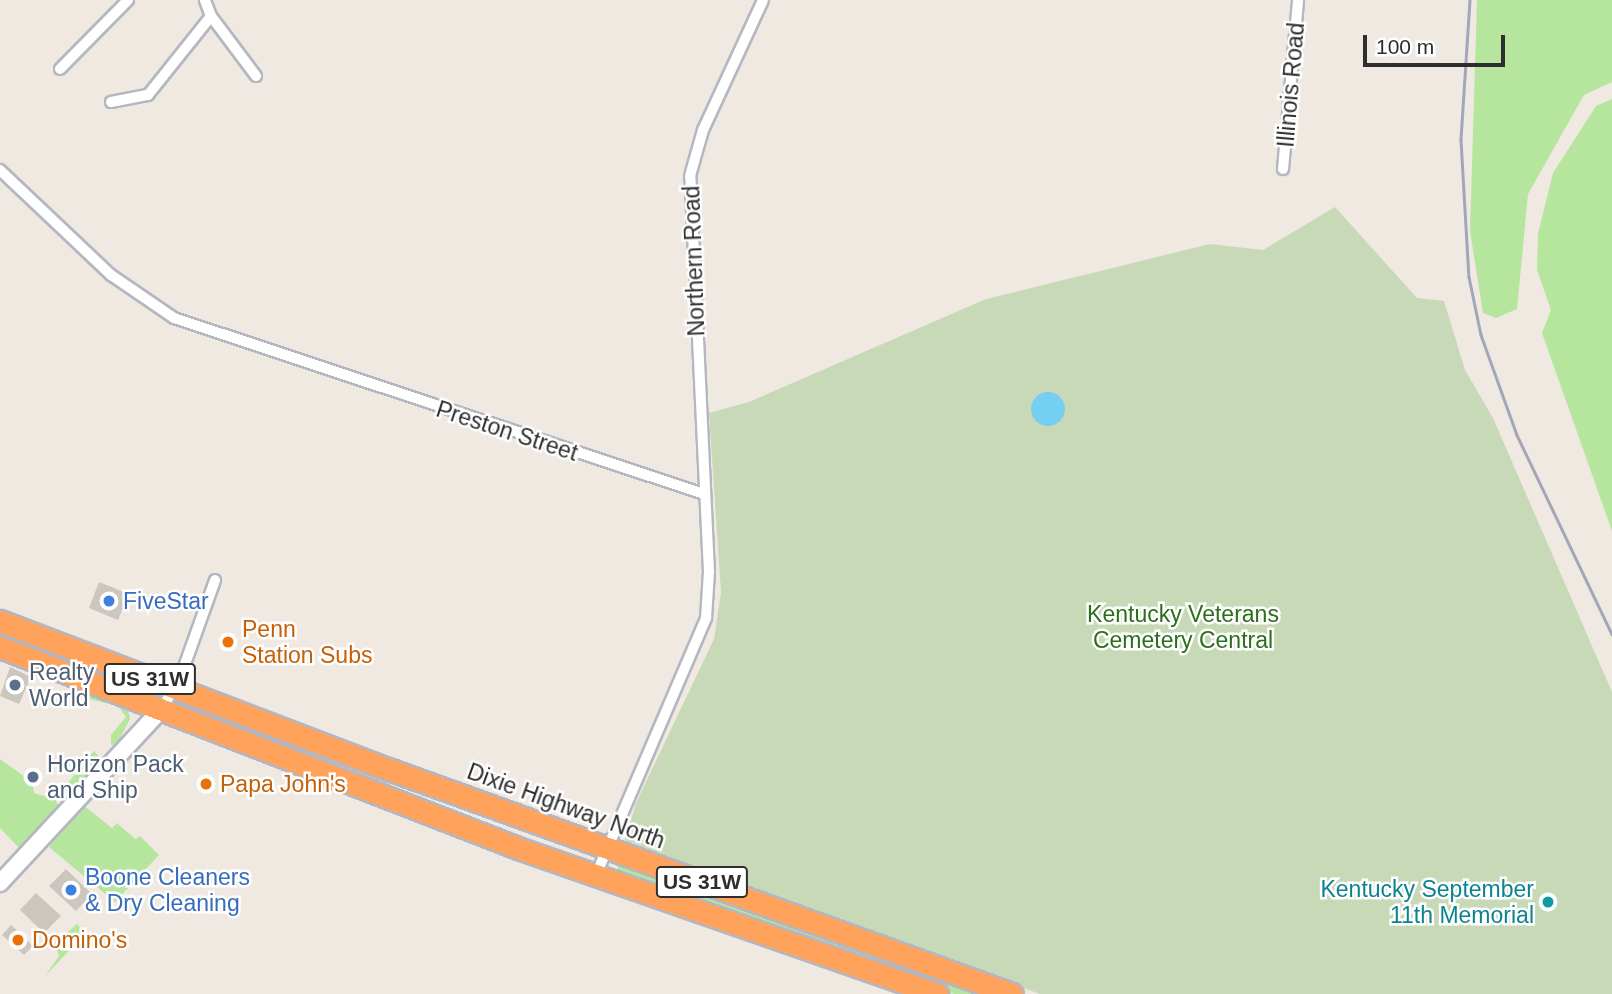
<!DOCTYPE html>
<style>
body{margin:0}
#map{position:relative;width:1612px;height:994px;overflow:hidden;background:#efe9e1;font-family:Arial,sans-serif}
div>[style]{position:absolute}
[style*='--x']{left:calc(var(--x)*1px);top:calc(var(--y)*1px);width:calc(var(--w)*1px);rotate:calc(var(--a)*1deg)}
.green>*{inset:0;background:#b6e59e}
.cemetery>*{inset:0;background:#c8d9b8}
.water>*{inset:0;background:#75cff0}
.round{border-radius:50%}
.building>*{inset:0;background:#cbc7bf}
.roads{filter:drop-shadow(2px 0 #b4b7c1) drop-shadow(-2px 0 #b4b7c1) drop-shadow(0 2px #b4b7c1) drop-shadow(0 -2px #b4b7c1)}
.street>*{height:10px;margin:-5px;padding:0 5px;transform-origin:5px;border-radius:5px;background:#fff}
.secondary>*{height:16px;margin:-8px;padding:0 8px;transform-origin:8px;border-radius:8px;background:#fff}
.highway>*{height:21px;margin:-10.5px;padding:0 10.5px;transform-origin:10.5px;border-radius:10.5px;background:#ffa35c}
.rail>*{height:2.5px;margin:-1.25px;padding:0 1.25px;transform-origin:1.25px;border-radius:1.25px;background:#a3a6b8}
.dots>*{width:19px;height:19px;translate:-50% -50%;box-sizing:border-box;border:4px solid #fff;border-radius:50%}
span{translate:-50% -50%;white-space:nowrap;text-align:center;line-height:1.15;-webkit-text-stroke:5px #fff;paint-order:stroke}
.shield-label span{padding:2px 5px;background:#fff;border:2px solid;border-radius:5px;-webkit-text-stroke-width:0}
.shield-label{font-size:21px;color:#2e2e2e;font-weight:700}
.street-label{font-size:23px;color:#2e2e2e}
.shop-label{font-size:23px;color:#366cbe}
.left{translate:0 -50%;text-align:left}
.park-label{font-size:23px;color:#2c6e1b}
.food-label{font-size:23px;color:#c56008}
.service-label{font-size:23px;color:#4e5e75}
.culture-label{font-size:23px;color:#0d838f}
.right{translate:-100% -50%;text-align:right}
.scale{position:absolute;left:1363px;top:35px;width:142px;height:32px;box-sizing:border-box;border:4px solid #2e2e2e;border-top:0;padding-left:9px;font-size:21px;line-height:24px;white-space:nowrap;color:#2e2e2e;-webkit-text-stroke:5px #fff;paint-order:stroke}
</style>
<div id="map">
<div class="green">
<div style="clip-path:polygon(1477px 0,1612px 0,1612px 82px,1584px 95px,1528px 194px,1517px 309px,1496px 318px,1483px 313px,1470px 231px)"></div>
<div style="clip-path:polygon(1612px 99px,1612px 531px,1542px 333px,1551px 310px,1537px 270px,1538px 234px,1553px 173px,1596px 106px)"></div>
<div style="clip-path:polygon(81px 686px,128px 710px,130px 719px,117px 744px,111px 745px,111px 735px,126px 717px,118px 706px,89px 699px)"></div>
<div style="clip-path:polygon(94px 751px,102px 760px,64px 795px,63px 789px)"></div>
<div style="clip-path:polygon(0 759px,32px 782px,34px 793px,55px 799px,59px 807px,19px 848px,0 828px)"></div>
<div style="clip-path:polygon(83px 805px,112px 828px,117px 823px,135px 839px,140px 836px,159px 855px,115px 902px,49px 847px)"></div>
<div style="clip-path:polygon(619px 862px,993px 994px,954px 994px,617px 872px)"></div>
<div style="clip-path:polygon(77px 924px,86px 933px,45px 976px,59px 956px,55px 943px)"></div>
</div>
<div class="cemetery">
<div style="clip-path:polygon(1335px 207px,1417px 298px,1444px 301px,1465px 370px,1493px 418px,1612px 692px,1612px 994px,1040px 994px,624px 842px,636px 803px,714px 639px,721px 592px,709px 413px,749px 402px,986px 299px,1210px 244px,1263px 250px)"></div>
</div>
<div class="water">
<div class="round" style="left:1031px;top:392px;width:34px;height:34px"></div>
</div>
<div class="building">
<div style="clip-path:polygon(99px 582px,129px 594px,118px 620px,89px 608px)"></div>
<div style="clip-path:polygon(10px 667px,31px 677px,19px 704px,0 696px)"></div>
<div style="clip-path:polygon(66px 869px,92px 894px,76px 911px,49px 886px)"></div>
<div style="clip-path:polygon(36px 893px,61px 916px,44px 933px,20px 910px)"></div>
<div style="clip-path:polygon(11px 925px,33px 946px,24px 955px,2px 935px)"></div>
</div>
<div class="roads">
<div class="street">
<div style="--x:211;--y:16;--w:75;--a:53.1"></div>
<div style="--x:60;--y:69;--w:97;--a:-45.4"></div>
<div style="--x:111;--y:102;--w:38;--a:-11"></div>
<div style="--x:148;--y:95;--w:101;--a:-51.4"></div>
<div style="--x:211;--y:16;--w:17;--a:-111"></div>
<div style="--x:1283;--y:169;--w:170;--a:-84.9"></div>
<div style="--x:0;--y:170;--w:153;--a:43.4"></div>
<div style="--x:111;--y:275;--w:76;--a:34.3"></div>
<div style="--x:174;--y:318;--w:558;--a:18.37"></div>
<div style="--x:161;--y:710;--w:37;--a:-59"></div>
<div style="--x:180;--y:678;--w:104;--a:-70.3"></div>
<div style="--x:596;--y:875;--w:280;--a:-66.8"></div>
<div style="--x:706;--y:618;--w:46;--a:-86.3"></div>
<div style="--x:709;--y:572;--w:396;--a:-92.7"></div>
<div style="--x:690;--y:176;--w:48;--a:-74.2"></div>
<div style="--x:703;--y:130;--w:143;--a:-65.2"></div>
</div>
<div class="secondary">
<div style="--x:0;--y:883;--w:236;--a:-47.1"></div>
</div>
<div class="highway">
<div style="--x:0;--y:621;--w:418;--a:20.9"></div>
<div style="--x:391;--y:770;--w:660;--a:19.83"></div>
<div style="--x:0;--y:647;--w:556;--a:21.21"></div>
<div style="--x:518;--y:848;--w:444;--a:19.2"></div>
</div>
</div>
<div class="rail">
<div style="--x:1470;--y:0;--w:140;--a:93.7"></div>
<div style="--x:1461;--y:140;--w:137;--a:86.7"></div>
<div style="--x:1469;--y:277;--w:59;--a:78.3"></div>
<div style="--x:1481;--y:335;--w:106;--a:70.2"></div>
<div style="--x:1517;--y:435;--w:221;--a:64.5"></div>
</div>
<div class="dots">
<div style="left:109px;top:601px;background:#3f7fe0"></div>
<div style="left:228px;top:642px;background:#e8710a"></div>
<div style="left:15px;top:685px;background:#5c6f8a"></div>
<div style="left:33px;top:777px;background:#5c6f8a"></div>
<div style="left:206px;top:784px;background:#e8710a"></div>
<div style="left:71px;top:890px;background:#3f7fe0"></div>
<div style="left:1548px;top:902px;background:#0f9aa8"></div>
<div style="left:18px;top:940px;background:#e8710a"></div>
</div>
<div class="shield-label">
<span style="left:150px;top:679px">US 31W</span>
<span style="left:702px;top:882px">US 31W</span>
</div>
<div class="street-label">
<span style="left:1291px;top:85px;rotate:-85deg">Illinois Road</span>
<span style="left:694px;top:261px;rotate:-92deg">Northern Road</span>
<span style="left:507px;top:431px;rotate:18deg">Preston Street</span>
<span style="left:566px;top:806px;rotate:20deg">Dixie Highway North</span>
</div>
<div class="shop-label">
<span class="left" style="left:123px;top:601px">FiveStar</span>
<span class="left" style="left:85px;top:890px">Boone Cleaners<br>&amp; Dry Cleaning</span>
</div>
<div class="park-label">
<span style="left:1183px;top:627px">Kentucky Veterans<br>Cemetery Central</span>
</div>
<div class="food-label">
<span class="left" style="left:242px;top:642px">Penn<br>Station Subs</span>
<span class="left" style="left:220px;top:784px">Papa John's</span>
<span class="left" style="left:32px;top:940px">Domino's</span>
</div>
<div class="service-label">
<span class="left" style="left:29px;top:685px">Realty<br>World</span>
<span class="left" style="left:47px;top:777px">Horizon Pack<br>and Ship</span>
</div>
<div class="culture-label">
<span class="right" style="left:1534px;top:902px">Kentucky September<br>11th Memorial</span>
</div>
<div class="scale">100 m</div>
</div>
